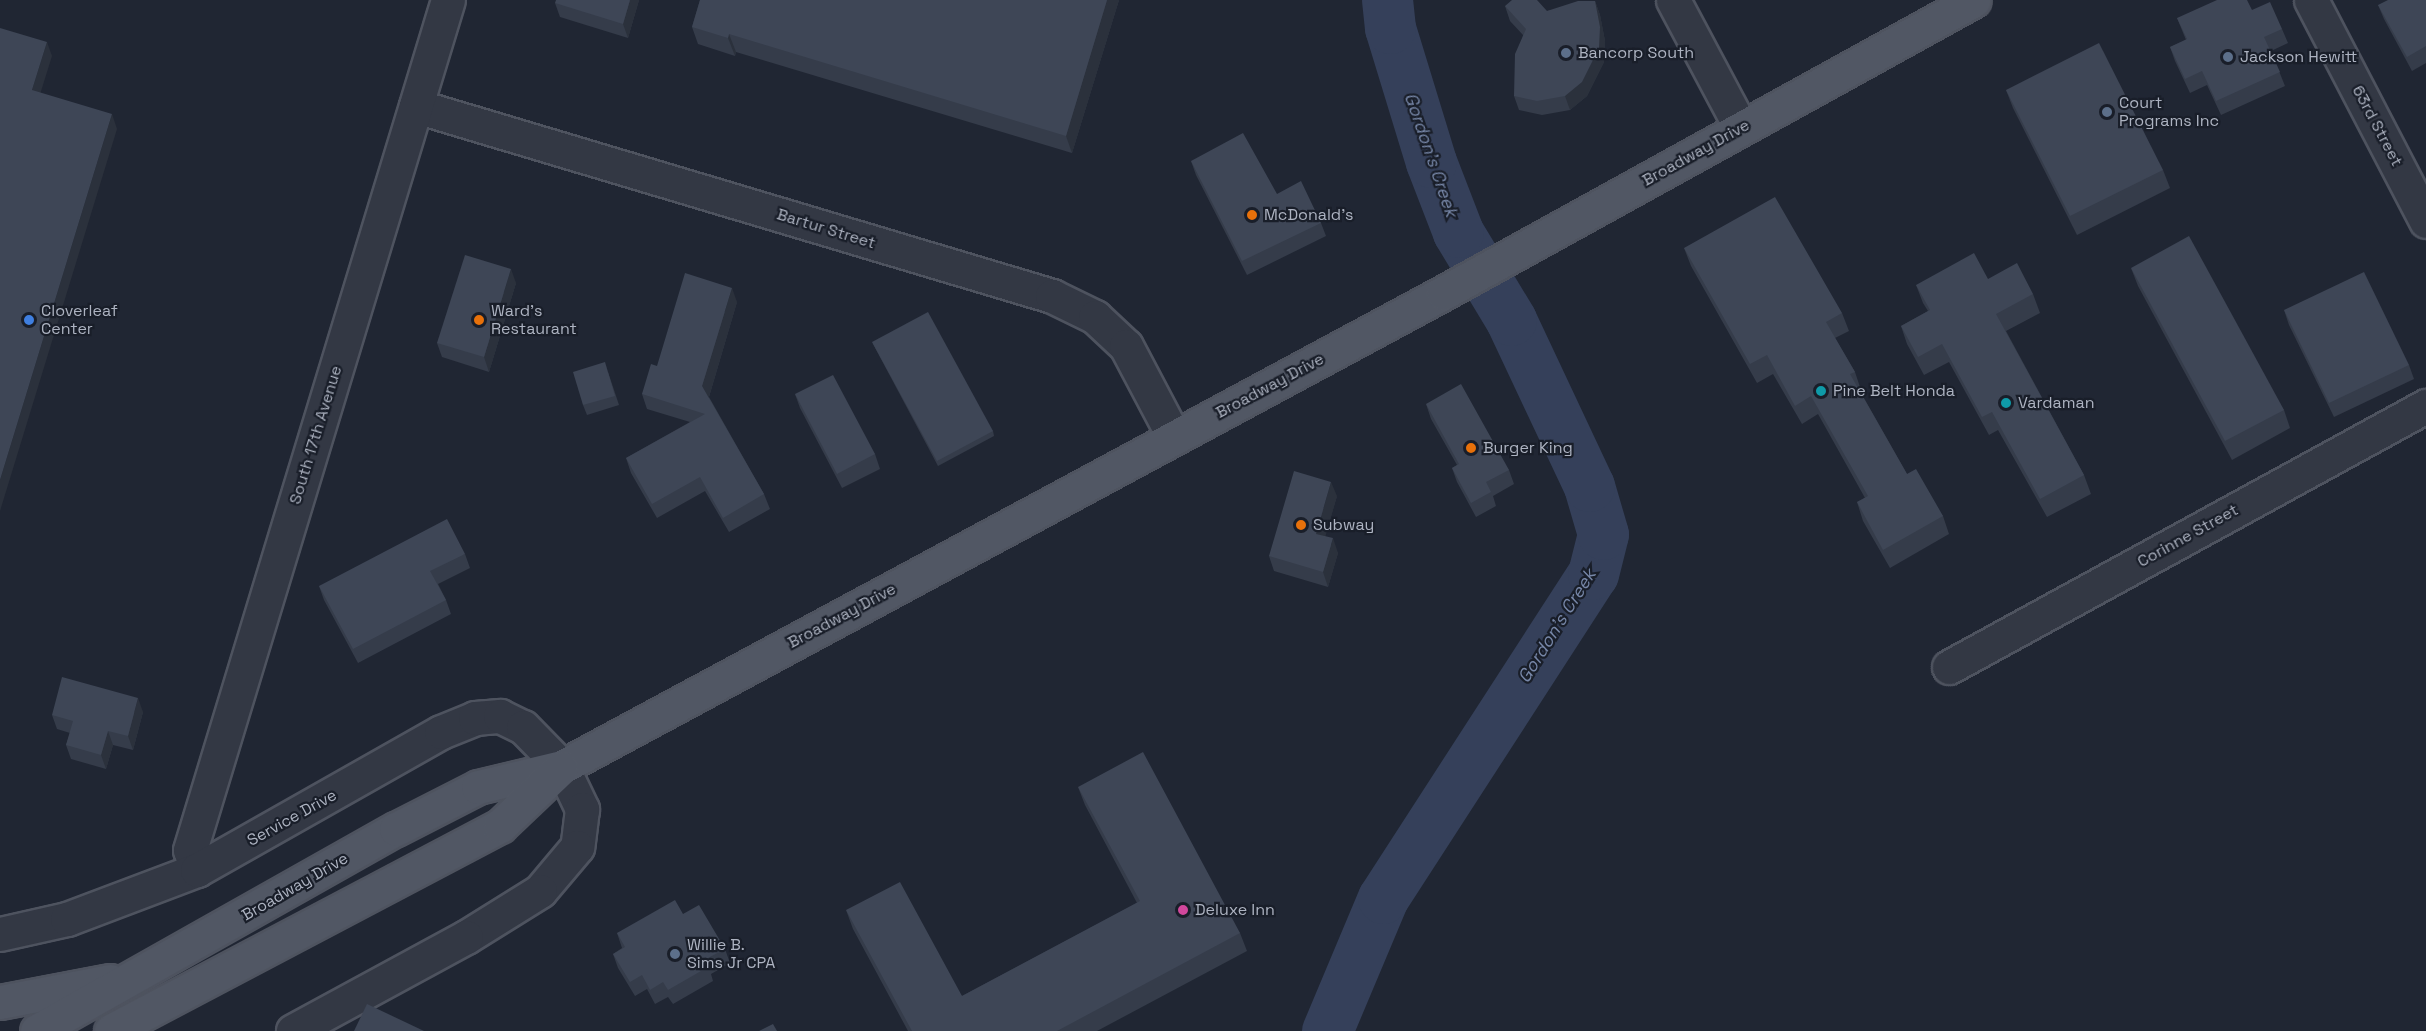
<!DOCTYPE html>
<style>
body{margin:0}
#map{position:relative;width:2426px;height:1031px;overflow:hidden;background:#202633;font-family:"Space Grotesk",sans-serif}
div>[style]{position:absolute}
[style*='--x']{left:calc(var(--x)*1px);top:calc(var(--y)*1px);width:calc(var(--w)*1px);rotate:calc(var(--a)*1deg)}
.river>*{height:51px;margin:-25.5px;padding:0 25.5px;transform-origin:25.5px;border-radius:25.5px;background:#35405a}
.roads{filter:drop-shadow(2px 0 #4e535f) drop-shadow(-2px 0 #4e535f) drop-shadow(0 2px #4e535f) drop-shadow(0 -2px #4e535f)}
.minor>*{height:33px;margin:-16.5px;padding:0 16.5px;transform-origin:16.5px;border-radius:16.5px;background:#333844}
.major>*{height:33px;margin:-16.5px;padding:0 16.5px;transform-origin:16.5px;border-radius:16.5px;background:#515764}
.wall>*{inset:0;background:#353c4a}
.shaded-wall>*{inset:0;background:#2b313c}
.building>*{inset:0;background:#3e4656}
.dots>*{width:16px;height:16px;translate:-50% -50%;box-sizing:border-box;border:3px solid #191e29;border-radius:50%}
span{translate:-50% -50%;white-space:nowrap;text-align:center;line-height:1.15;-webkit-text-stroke:4.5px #191e29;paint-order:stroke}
.poi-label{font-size:16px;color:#adb3c1}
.left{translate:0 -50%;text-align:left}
.street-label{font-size:16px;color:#adb3c1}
.water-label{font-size:18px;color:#7787a8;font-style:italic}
</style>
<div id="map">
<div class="river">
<div style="--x:1327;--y:1031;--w:144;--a:-67.2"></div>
<div style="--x:1383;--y:898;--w:386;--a:-57.1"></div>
<div style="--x:1593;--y:574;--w:41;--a:-76"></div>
<div style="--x:1603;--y:534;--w:50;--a:-106.3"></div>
<div style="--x:1589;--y:486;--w:183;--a:-115.2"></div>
<div style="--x:1511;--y:320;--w:103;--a:-121.1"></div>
<div style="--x:1458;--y:232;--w:75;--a:-111.1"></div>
<div style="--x:1431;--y:162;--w:140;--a:-107"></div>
<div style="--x:1390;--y:28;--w:28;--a:-96"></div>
</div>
<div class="roads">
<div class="minor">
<div style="--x:1673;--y:0;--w:145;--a:62"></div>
<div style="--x:2311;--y:0;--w:249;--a:62.5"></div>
<div style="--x:416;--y:106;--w:664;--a:16.63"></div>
<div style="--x:1052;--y:296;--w:48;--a:26"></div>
<div style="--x:1095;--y:317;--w:42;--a:43.1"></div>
<div style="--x:1126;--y:346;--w:103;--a:62.2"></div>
<div style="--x:1949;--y:667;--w:544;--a:-28.69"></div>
<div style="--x:197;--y:870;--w:21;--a:-109"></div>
<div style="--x:190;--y:850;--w:888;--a:-73.12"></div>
<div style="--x:0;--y:934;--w:69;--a:-12.6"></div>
<div style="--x:67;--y:919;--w:139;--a:-20.7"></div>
<div style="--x:197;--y:870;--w:280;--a:-29.5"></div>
<div style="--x:441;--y:732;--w:37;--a:-22"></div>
<div style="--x:475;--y:718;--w:25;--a:-5"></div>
<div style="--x:500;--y:716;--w:25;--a:26"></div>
<div style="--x:523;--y:727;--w:56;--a:45.7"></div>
<div style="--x:562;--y:767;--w:47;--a:64.5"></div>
<div style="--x:582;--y:809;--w:38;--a:97"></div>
<div style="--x:577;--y:847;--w:57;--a:130.1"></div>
<div style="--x:540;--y:891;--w:87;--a:148.1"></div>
<div style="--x:466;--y:937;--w:197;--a:151.5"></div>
</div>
<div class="major">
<div style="--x:0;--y:1002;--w:112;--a:-10.8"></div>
<div style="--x:37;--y:1031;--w:412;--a:-29.4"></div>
<div style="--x:396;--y:829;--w:92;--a:-27.1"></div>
<div style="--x:478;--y:787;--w:86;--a:-13.4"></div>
<div style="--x:562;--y:767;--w:1000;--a:-28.28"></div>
<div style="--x:1443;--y:293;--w:606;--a:-28.89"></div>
<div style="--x:111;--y:1031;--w:440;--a:-27.8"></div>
<div style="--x:500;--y:826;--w:84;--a:-43.6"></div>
</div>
</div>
<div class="wall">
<div style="clip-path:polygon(639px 0,628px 38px,560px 17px,555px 3px)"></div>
<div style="clip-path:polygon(700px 0,1119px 0,1072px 153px,736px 52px,735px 56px,698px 44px,692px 27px)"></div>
<div style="clip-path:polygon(2426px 0,2426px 63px,2412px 71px,2384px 19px,2378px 5px)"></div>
<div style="clip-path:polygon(1595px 1px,1600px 15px,1605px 41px,1604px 62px,1587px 96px,1570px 110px,1542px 115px,1519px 110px,1514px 96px,1523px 35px,1510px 21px,1505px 6px,1547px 11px)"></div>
<div style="clip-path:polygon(2252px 10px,2282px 29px,2288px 43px,2271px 51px,2285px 86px,2221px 115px,2207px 85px,2190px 93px,2175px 61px,2170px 47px,2186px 40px,2177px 18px)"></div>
<div style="clip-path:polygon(2006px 90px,2163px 170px,2170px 188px,2077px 235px,2013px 108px)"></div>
<div style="clip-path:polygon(1191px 161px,1277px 194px,1321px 223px,1326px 236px,1247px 275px,1196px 175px)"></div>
<div style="clip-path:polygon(1684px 248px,1842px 313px,1849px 331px,1835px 338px,1855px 372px,1861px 390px,1860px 391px,1907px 474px,1943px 516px,1949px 534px,1890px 568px,1863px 521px,1857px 502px,1865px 498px,1818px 414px,1802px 424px,1773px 374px,1757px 383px,1691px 266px)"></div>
<div style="clip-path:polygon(2131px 268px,2284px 410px,2290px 428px,2232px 460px,2138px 286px)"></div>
<div style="clip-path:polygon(1988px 279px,2033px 294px,2040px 313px,2006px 331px,2084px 475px,2091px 494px,2047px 517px,1998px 430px,1989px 435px,1949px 362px,1924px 375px,1907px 344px,1901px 326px,1928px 311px,1923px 303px,1916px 285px)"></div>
<div style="clip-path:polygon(516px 283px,489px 372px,442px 357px,437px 343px)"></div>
<div style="clip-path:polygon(737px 302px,709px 397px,764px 494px,770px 509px,729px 532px,705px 491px,657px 518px,631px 473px,626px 458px,690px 422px,647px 409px,642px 394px,657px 366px)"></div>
<div style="clip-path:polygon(2284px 310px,2409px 365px,2414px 379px,2334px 417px,2289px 325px)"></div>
<div style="clip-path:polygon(872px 342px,993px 431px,994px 436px,938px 466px)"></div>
<div style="clip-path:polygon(608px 372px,619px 405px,587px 415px,583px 405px)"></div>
<div style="clip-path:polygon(795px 394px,875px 454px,880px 469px,842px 488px,800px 408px)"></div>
<div style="clip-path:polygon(1426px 404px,1509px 470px,1514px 484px,1493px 496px,1496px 506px,1476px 517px,1457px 482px,1452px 468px,1457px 465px,1431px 419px)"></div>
<div style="clip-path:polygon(1337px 496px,1325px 536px,1338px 553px,1328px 587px,1274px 571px,1269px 556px)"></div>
<div style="clip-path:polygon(465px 554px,470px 568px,438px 584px,446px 600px,451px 614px,358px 663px,324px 600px,319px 586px)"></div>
<div style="clip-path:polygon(143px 712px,133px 750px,113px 745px,106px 769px,71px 759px,66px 745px,70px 733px,57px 729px,52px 715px)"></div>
<div style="clip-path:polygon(1078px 787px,1240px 933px,1247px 951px,1097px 1031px,908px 1031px,853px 929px,846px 910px,962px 996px,1137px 903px,1085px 805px)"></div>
<div style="clip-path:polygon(683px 914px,725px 949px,730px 963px,711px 974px,713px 981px,673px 1004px,668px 997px,655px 1004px,647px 989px,635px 996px,618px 968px,613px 954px,622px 948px,617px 933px)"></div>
</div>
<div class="shaded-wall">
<div style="clip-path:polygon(630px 0,639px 0,628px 38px,623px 24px)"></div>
<div style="clip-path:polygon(1107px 0,1119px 0,1072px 153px,1066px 136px)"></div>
<div style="clip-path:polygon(1595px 1px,1600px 15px,1605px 41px,1604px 62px,1587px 96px,1570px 110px,1565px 96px)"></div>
<div style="clip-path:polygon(729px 34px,736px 52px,735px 56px,728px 38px)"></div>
<div style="clip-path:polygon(47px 42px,52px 56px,37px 104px,32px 90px)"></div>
<div style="clip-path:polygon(112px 114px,117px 129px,0 511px,0 480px)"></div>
<div style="clip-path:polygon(511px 269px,516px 283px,489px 372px,484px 357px)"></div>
<div style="clip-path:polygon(732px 288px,737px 302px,708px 400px,702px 386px)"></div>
<div style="clip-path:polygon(1331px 482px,1337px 496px,1322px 548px,1316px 534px)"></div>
<div style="clip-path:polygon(1333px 538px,1338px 553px,1328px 587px,1323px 572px)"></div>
<div style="clip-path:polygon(138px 698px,143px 712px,133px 750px,128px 736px)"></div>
<div style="clip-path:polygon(108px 731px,113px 745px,106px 769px,101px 755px)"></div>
</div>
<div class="building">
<div style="clip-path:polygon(556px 0,630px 0,623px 24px,555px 3px)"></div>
<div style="clip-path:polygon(700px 0,1107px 0,1066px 136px,729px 34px,728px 38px,692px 27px)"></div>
<div style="clip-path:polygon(1512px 0,1537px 0,1547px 11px,1578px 1px,1595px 1px,1600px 27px,1599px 48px,1582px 82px,1565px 96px,1537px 101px,1514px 96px,1515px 54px,1526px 29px,1505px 6px)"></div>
<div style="clip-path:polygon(2217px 0,2247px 0,2252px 10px,2270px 2px,2282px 29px,2264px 37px,2280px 72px,2216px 101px,2202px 71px,2185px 79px,2170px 47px,2187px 39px,2177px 18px)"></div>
<div style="clip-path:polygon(2388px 0,2426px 0,2426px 46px,2407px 57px,2378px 5px)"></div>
<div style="clip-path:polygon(0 28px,47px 42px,32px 90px,112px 114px,0 480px)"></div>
<div style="clip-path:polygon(2099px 43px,2163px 170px,2070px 216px,2006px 90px)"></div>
<div style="clip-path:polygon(1243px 133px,1277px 194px,1301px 181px,1321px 223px,1242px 261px,1191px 161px)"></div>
<div style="clip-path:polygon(1775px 197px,1842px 313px,1826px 322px,1855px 372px,1850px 374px,1907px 474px,1916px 469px,1943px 516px,1883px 550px,1857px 502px,1868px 496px,1811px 396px,1795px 406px,1767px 355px,1750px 364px,1684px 248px)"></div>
<div style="clip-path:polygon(2189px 236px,2284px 410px,2225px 441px,2131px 268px)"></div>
<div style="clip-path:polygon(1974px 253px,1988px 279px,2017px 263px,2033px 294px,1996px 314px,2084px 475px,2040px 499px,1992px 412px,1982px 417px,1942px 344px,1918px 357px,1901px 326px,1930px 310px,1916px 285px)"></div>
<div style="clip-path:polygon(465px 255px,511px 269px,484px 357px,437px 343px)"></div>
<div style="clip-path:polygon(2364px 272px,2409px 365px,2329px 403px,2284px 310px)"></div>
<div style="clip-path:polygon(685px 273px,732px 288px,702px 386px,764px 494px,723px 518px,700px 477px,652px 504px,626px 458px,705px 414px,642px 394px,651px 364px,657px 366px)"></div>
<div style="clip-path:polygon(928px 312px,993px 431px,937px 461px,872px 342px)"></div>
<div style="clip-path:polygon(605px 362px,615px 396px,583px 405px,573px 372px)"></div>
<div style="clip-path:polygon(833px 375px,875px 454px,837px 474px,795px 394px)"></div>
<div style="clip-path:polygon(1461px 384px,1509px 470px,1486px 482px,1491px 492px,1471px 503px,1452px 468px,1459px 464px,1426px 404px)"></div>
<div style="clip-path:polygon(1294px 471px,1331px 482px,1316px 534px,1333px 538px,1323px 572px,1269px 556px)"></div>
<div style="clip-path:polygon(447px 519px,465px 554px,430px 571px,446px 600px,353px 649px,319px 586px)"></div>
<div style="clip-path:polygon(62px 677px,138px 698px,128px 736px,108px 731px,101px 755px,66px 745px,73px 721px,52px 715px)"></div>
<div style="clip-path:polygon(1143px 752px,1240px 933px,1057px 1031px,912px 1031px,846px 910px,900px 882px,962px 996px,1140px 901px,1078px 787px)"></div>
<div style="clip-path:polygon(675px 900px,683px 914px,699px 905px,725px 949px,704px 960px,708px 967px,668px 990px,663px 982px,650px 990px,642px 975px,630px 982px,613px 954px,625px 947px,617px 933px)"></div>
<div style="clip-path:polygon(367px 1004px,424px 1031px,354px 1031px)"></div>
<div style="clip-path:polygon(773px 1024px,777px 1031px,759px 1031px)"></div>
</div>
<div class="dots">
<div style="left:1566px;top:53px;background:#5c6f8a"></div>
<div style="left:2228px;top:57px;background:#5c6f8a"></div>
<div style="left:2107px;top:112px;background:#5c6f8a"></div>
<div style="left:1252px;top:215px;background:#e8710a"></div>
<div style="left:29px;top:320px;background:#3f7fe0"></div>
<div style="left:479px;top:320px;background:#e8710a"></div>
<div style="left:1821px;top:391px;background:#0f9aa8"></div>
<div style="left:2006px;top:403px;background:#0f9aa8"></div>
<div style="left:1471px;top:448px;background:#e8710a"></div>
<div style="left:1301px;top:525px;background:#e8710a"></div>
<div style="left:1183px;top:910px;background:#d1479c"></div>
<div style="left:675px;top:954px;background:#5c6f8a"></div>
</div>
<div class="poi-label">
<span class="left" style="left:1578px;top:53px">Bancorp South</span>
<span class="left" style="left:2240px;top:57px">Jackson Hewitt</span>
<span class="left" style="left:2119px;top:112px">Court<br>Programs Inc</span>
<span class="left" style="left:1264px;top:215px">McDonald's</span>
<span class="left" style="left:41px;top:320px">Cloverleaf<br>Center</span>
<span class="left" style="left:491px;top:320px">Ward's<br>Restaurant</span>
<span class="left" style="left:1833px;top:391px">Pine Belt Honda</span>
<span class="left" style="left:2018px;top:403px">Vardaman</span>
<span class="left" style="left:1483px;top:448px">Burger King</span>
<span class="left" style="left:1313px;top:525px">Subway</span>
<span class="left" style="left:1195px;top:910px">Deluxe Inn</span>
<span class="left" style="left:687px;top:954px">Willie B.<br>Sims Jr CPA</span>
</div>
<div class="street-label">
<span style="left:2377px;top:126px;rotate:62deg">63rd Street</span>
<span style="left:1696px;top:153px;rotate:-29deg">Broadway Drive</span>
<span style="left:826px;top:229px;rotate:17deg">Bartur Street</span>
<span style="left:1270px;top:386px;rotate:-28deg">Broadway Drive</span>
<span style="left:316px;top:435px;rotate:-73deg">South 17th Avenue</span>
<span style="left:2188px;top:536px;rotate:-29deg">Corinne Street</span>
<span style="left:842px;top:616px;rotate:-28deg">Broadway Drive</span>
<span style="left:292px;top:818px;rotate:-29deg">Service Drive</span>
<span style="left:295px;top:887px;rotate:-30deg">Broadway Drive</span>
</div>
<div class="water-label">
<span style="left:1431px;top:155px;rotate:71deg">Gordon's Creek</span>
<span style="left:1557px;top:626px;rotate:-58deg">Gordon's Creek</span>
</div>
</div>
